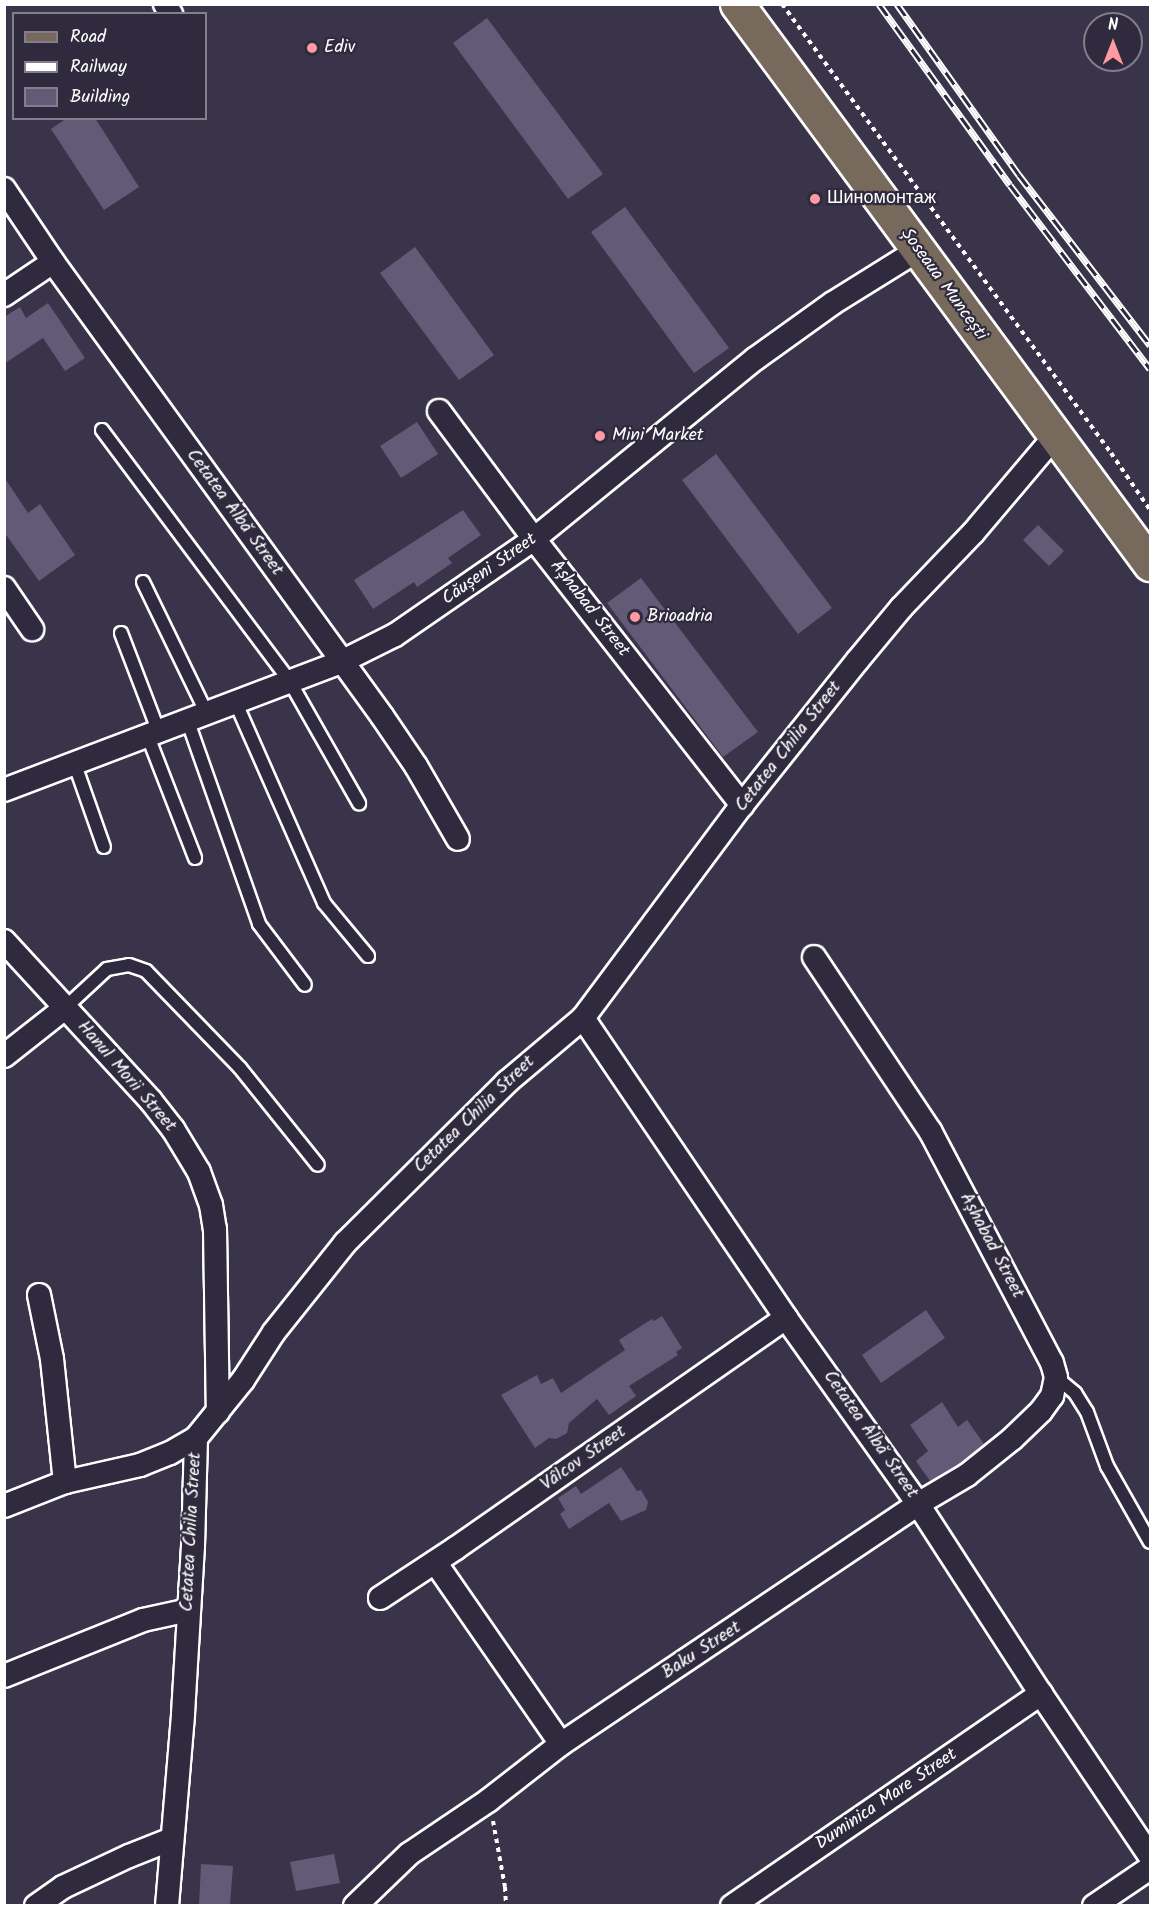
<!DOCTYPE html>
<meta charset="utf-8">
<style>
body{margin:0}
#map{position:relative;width:1155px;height:1910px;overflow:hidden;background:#393449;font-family:Kalam,sans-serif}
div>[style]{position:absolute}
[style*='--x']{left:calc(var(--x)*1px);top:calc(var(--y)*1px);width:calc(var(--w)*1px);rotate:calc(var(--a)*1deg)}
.building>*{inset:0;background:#625a77}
.path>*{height:4px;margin-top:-2px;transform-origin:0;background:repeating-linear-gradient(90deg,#fff 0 4.5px,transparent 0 9px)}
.roads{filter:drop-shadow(2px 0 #fff) drop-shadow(-2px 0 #fff) drop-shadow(0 2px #fff) drop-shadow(0 -2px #fff)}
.service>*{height:12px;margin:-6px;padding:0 6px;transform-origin:6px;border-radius:6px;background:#2f2a3d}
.minor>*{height:22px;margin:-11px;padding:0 11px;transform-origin:11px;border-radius:11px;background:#2f2a3d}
.primary>*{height:33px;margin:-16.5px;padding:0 16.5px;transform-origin:16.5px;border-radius:16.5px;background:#77695c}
.rail>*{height:7px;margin-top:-3.5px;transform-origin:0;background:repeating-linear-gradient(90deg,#2f2a3d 0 14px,#fff 0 28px);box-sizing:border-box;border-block:2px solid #fff}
.dots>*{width:16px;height:16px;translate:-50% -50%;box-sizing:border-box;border:3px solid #2f2a3d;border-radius:50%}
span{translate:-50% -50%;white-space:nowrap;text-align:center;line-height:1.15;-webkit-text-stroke:4.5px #2f2a3d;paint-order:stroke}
.poi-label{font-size:18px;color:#fff}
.left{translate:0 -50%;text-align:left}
.street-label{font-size:18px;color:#fff}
.frame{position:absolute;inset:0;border:6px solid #fff;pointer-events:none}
.legend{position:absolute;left:12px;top:12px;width:195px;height:108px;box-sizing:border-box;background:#2f2a3d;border:2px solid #827f8b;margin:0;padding:8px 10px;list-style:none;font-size:18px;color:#fff}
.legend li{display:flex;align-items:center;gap:12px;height:30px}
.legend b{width:30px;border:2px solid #827f8b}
.north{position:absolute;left:1083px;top:12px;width:60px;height:60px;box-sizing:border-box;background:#2f2a3d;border:2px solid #827f8b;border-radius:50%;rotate:0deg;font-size:16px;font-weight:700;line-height:24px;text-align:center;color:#fff}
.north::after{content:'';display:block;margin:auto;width:21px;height:27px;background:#ff9aa2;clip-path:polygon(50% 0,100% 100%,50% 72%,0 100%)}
</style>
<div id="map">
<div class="building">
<div style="clip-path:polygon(487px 18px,603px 174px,568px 199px,453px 43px)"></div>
<div style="clip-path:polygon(67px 118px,95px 118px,139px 187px,104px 210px,51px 129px)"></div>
<div style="clip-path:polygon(625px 207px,729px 348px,694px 373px,591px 232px)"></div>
<div style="clip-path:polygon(415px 247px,494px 355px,459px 380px,380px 273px)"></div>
<div style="clip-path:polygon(48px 303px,85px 358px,65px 371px,43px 338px,4px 364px,4px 317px,20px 307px,26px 318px)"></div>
<div style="clip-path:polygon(417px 422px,438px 454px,401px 478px,380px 446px)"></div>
<div style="clip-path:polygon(716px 454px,832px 608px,798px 634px,682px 480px)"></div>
<div style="clip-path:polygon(4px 477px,28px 513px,40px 504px,75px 555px,39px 581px,4px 532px)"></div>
<div style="clip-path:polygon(463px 510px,481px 535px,448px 558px,452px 563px,417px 587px,414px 582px,373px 609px,354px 580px)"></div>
<div style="clip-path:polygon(1038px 525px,1064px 551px,1049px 566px,1023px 540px)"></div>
<div style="clip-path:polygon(641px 578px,758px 732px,723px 757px,607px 603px)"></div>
<div style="clip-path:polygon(926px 1310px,945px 1338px,881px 1383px,862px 1355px)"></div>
<div style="clip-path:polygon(662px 1316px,682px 1348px,676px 1352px,678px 1355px,629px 1386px,636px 1396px,609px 1415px,597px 1399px,569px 1423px,567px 1433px,556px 1439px,549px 1438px,535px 1448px,501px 1395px,537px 1375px,541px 1384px,553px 1378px,561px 1393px,625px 1350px,619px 1340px,652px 1319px,654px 1321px)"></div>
<div style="clip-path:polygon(942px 1402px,958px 1427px,967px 1420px,984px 1444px,959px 1464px,930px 1481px,916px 1461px,928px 1451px,910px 1425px)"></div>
<div style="clip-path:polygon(621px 1467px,637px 1491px,641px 1490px,648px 1502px,646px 1510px,621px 1521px,609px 1503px,569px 1529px,560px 1514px,565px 1510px,558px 1498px,576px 1486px,581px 1494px)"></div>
<div style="clip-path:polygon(334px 1854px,340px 1883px,296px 1891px,290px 1862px)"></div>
<div style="clip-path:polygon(201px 1864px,233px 1866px,230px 1905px,199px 1905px)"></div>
</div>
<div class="path">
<div style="--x:782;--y:4;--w:557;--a:53.77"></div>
<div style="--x:1111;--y:453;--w:69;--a:55.6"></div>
<div style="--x:493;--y:1821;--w:67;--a:79.7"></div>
<div style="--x:505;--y:1887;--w:19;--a:87"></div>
</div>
<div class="roads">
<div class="service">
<div style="--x:102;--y:430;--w:312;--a:53.2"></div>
<div style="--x:289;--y:680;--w:142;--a:60.4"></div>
<div style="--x:143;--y:582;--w:144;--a:64.1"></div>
<div style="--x:121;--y:633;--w:104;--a:69.1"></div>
<div style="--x:235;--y:701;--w:221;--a:66.2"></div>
<div style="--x:324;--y:903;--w:69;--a:50.3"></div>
<div style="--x:187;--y:719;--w:217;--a:70.6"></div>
<div style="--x:259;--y:924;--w:76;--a:53"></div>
<div style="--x:147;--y:734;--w:133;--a:68.8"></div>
<div style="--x:74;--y:762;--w:90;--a:70.6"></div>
<div style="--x:66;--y:1007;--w:56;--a:-42.8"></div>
<div style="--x:107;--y:969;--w:22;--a:-10"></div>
<div style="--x:129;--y:965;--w:18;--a:19"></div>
<div style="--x:146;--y:971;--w:135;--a:45.9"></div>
<div style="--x:240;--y:1068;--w:124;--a:51.2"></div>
<div style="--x:1056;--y:1377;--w:25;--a:40"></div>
<div style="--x:1075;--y:1393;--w:22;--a:58"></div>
<div style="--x:1087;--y:1412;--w:58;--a:69.7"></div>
<div style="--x:1107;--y:1466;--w:87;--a:60.5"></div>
</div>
<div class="minor">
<div style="--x:165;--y:4;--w:12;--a:59"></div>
<div style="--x:4;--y:189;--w:88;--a:56.1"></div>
<div style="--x:53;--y:262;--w:561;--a:54.07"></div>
<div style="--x:382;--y:716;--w:60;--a:55.8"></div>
<div style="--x:416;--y:766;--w:84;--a:60.1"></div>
<div style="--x:4;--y:295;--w:59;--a:-34"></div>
<div style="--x:439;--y:411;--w:159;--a:53.4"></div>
<div style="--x:534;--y:539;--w:338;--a:52"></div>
<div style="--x:4;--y:588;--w:50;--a:55.7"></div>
<div style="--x:4;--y:790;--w:360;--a:-20.8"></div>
<div style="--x:341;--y:662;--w:60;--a:-26.6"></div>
<div style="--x:395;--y:635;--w:169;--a:-34.6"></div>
<div style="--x:534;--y:539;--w:285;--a:-39.2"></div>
<div style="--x:755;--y:359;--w:96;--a:-35.7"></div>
<div style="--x:833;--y:303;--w:100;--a:-31.9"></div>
<div style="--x:4;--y:941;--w:217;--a:47.4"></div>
<div style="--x:151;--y:1101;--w:36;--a:52"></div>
<div style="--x:173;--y:1129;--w:50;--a:58.8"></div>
<div style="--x:199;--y:1172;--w:35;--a:70"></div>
<div style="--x:211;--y:1205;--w:24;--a:81"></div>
<div style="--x:215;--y:1229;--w:183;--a:89.1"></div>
<div style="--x:583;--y:1018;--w:362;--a:55.9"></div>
<div style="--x:786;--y:1318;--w:228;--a:54.6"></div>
<div style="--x:918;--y:1504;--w:226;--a:57.1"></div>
<div style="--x:1041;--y:1694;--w:195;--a:56.1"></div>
<div style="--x:4;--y:1056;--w:79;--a:-38.3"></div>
<div style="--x:39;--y:1295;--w:65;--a:78.5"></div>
<div style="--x:52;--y:1359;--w:124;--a:84"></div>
<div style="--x:4;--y:1506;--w:66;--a:-21.5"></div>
<div style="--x:65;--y:1482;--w:77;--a:-12.8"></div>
<div style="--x:140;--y:1465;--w:32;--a:-22"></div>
<div style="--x:170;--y:1453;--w:30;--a:-30"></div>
<div style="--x:435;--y:1562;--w:221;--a:55.3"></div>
<div style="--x:380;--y:1598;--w:91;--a:-33.3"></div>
<div style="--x:456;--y:1548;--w:402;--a:-34.9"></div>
<div style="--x:4;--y:1676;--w:150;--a:-21.9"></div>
<div style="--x:143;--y:1620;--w:47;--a:-12.3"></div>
<div style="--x:36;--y:1906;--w:33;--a:-35"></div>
<div style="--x:63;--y:1887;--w:73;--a:-25.2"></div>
<div style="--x:129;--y:1856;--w:46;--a:-21.6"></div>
<div style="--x:167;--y:1906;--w:193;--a:-85.2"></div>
<div style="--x:183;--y:1714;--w:168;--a:-86.6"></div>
<div style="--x:193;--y:1546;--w:108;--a:-88.4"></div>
<div style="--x:196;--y:1438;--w:75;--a:-51"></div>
<div style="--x:243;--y:1380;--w:57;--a:-57.1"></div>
<div style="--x:274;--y:1332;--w:114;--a:-51.4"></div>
<div style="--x:345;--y:1243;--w:228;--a:-44.8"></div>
<div style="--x:507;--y:1082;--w:99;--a:-40.1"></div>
<div style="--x:583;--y:1018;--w:266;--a:-53.3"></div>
<div style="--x:742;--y:805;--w:184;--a:-51.4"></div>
<div style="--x:857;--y:661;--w:69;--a:-50.3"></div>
<div style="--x:901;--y:608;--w:104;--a:-46.2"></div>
<div style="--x:973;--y:533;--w:127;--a:-49.8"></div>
<div style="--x:355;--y:1906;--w:75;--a:-43.9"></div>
<div style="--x:409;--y:1854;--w:97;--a:-34"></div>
<div style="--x:489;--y:1800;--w:91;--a:-37.9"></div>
<div style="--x:561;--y:1744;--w:430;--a:-33.9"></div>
<div style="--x:918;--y:1504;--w:57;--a:-30.6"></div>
<div style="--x:967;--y:1475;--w:58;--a:-38.7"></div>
<div style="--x:1012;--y:1439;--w:40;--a:-44"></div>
<div style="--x:1041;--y:1411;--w:19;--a:-54"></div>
<div style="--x:1052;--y:1396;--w:19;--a:-78"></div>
<div style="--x:1056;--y:1377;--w:15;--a:-106"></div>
<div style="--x:1052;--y:1363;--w:262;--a:-117.7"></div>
<div style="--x:930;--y:1131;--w:209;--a:-123.7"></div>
<div style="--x:732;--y:1906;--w:375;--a:-34.5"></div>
<div style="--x:1094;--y:1906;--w:68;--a:-34.2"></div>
</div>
<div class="primary">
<div style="--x:737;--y:4;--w:696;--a:53.59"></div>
</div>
</div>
<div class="rail">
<div style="--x:879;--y:4;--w:223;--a:54.1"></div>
<div style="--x:1010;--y:185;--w:231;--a:52.7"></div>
<div style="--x:897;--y:4;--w:210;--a:54.5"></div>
<div style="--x:1019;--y:175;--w:215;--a:52.4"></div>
</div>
<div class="dots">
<div style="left:312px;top:48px;background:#ff9aa2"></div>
<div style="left:815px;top:199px;background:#ff9aa2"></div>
<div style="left:600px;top:436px;background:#ff9aa2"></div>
<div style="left:635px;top:617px;background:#ff9aa2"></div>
</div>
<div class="poi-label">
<span class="left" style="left:324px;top:48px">Ediv</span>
<span class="left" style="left:827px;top:199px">Шиномонтаж</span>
<span class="left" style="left:612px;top:436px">Mini Market</span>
<span class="left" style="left:647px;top:617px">Brioadria</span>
</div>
<div class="street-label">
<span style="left:943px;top:285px;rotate:54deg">Șoseaua Muncești</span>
<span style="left:234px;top:513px;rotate:54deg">Cetatea Albă Street</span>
<span style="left:490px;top:570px;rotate:-35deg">Căușeni Street</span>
<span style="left:589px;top:609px;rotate:52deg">Așhabad Street</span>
<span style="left:789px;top:747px;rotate:-52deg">Cetatea Chilia Street</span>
<span style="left:126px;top:1077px;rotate:49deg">Hanul Morii Street</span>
<span style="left:475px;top:1115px;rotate:-44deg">Cetatea Chilia Street</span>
<span style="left:991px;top:1246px;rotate:62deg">Așhabad Street</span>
<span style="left:870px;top:1435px;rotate:55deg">Cetatea Albă Street</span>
<span style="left:584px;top:1459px;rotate:-35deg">Vâlcov Street</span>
<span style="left:192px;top:1532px;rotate:-87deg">Cetatea Chilia Street</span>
<span style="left:702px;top:1651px;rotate:-33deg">Baku Street</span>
<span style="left:887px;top:1800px;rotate:-34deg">Duminica Mare Street</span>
</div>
<div class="frame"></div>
<ul class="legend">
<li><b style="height:8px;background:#77695c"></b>Road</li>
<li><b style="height:8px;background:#fff"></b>Railway</li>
<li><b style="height:16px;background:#625a77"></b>Building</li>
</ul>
<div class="north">N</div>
</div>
